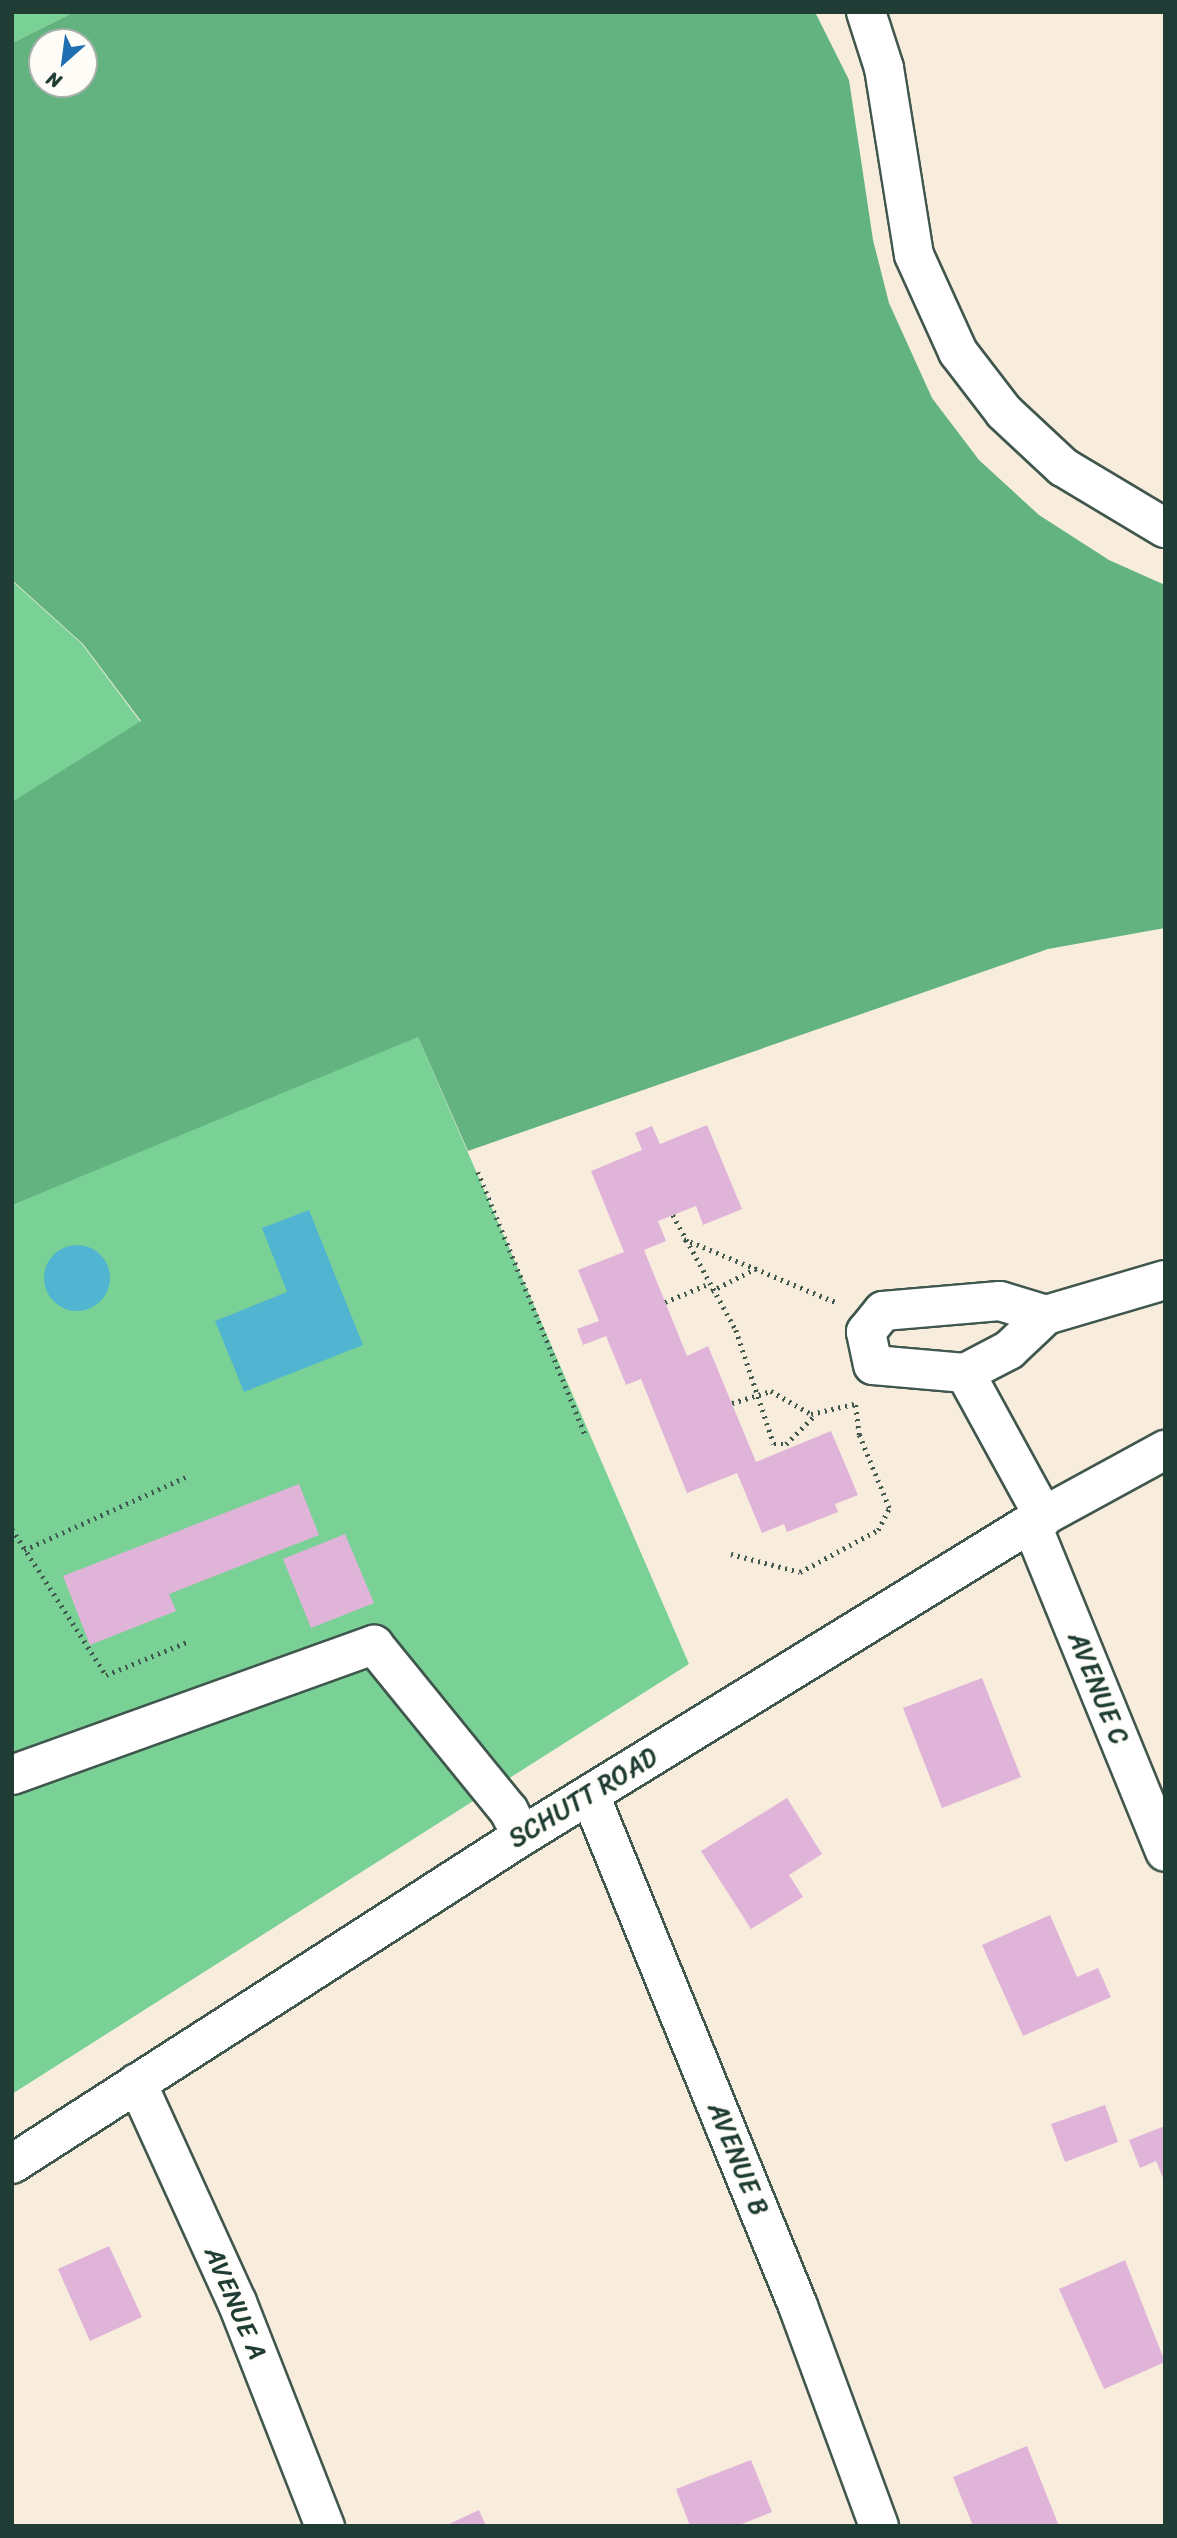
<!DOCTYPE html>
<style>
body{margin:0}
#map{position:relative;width:1177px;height:2538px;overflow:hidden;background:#f8eddd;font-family:Sriracha,sans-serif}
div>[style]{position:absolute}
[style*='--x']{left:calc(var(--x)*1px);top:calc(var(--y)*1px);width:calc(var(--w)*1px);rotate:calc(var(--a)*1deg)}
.green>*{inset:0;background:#79d196}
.forest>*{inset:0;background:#62b37f}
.water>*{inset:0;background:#51b4d0}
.round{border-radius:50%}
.building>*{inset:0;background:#e0b3d9}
.path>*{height:4.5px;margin-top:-2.25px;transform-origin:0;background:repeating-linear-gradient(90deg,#40574d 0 2px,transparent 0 7px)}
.roads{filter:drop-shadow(2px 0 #40574d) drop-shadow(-2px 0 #40574d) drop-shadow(0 2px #40574d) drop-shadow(0 -2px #40574d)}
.minor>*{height:38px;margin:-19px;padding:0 19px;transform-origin:19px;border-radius:19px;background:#fff}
span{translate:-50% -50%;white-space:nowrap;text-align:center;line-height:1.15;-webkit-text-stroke:5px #fdfcf7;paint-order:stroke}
.street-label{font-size:26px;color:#1f3d34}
.frame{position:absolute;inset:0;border:14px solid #1f3d34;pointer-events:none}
.north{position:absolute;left:28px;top:28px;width:70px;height:70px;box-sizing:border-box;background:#fdfcf7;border:2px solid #a4b0a9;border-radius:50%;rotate:208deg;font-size:19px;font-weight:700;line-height:28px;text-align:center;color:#1f3d34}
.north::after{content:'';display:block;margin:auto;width:24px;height:32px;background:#1f6fb2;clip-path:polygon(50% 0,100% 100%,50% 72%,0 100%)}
</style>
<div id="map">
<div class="green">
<div style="clip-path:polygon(12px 12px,74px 12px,12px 43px)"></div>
<div style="clip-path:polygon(12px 581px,82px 644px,139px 720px,418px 1037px,689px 1664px,12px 2094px)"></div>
</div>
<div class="forest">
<div style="clip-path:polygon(evenodd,74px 12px,815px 12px,849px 80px,873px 240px,889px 303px,932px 398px,979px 460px,1039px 515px,1109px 560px,1165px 585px,1165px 928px,1048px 949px,468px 1151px,418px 1037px,12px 1205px,12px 802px,141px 721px,83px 644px,12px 580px,12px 43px,74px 12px,42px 42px,84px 42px,84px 84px,42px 84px,42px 42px)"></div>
</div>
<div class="water">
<div style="clip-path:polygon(309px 1210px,363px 1345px,244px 1392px,215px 1321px,287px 1292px,262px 1228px)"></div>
<div class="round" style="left:44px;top:1245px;width:66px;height:66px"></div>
</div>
<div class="building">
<div style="clip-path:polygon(707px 1125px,742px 1209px,703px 1225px,696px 1206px,658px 1221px,666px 1241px,644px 1250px,687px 1356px,708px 1346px,756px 1462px,831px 1431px,858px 1495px,835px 1504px,838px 1512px,787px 1532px,784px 1524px,762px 1533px,737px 1473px,687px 1493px,641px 1379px,626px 1385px,606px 1336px,583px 1345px,577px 1329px,599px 1321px,578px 1270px,624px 1252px,591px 1171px,642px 1150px,635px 1133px,652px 1126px,660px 1144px)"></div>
<div style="clip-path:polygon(299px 1484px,319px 1535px,169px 1594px,176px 1611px,90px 1645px,63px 1576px)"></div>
<div style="clip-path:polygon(345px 1534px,374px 1603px,311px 1628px,283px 1559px)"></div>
<div style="clip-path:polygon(982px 1678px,1021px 1777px,942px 1808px,903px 1708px)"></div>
<div style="clip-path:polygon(787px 1798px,822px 1854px,789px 1875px,803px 1897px,751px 1929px,701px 1851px)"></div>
<div style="clip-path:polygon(1050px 1915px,1077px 1977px,1098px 1968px,1111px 1997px,1023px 2036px,982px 1945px)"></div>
<div style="clip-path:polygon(1105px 2105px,1118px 2142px,1065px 2162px,1051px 2124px)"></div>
<div style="clip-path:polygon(1165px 2126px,1165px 2183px,1156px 2161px,1140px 2168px,1129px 2140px)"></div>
<div style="clip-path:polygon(109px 2246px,142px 2317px,90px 2341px,58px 2269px)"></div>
<div style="clip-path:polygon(1125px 2260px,1165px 2362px,1104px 2389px,1059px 2289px)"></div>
<div style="clip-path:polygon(1027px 2446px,1059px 2526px,973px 2526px,953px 2477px)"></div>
<div style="clip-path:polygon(751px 2460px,772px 2512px,737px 2526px,690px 2526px,676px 2489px)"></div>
<div style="clip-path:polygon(479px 2510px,486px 2526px,445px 2526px)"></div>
</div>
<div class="path">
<div style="--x:478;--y:1172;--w:286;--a:67.8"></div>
<div style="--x:673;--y:1215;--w:131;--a:61.3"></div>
<div style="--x:736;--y:1330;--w:120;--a:71.6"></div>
<div style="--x:774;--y:1444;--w:12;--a:0"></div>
<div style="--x:786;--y:1444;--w:42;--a:-45"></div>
<div style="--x:684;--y:1239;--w:167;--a:22.6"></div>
<div style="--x:711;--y:1291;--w:51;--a:-26.6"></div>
<div style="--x:665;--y:1302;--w:44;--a:-22.5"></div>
<div style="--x:732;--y:1403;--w:41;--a:-17.1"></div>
<div style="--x:771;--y:1391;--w:46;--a:29.9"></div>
<div style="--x:811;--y:1414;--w:48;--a:-13.2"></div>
<div style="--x:12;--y:1529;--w:174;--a:57.2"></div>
<div style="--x:106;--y:1675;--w:87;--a:-22.2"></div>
<div style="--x:24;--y:1550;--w:178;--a:-24.3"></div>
<div style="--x:731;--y:1554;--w:71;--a:14.6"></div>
<div style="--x:800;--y:1572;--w:89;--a:-28.3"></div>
<div style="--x:878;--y:1530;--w:25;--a:-63"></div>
<div style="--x:889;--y:1508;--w:79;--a:-112.3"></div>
<div style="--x:859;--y:1435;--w:31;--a:-97"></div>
</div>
<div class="roads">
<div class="minor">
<div style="--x:866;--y:12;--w:59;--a:72.2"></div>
<div style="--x:884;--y:68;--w:189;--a:80.9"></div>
<div style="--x:914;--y:255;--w:107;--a:65.6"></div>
<div style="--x:958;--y:352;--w:76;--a:52.5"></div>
<div style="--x:1004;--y:412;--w:81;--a:43"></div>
<div style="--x:1063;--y:467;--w:119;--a:30.9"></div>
<div style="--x:965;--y:1373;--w:50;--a:-27.6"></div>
<div style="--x:1009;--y:1350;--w:51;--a:-43.4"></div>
<div style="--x:1044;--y:1517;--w:164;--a:-118.7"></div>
<div style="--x:965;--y:1373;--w:92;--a:-175"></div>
<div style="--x:873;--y:1365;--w:34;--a:-102"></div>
<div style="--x:866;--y:1332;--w:27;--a:-51"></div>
<div style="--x:883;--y:1311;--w:117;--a:-4.9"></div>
<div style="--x:1000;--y:1301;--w:48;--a:16.9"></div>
<div style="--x:1046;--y:1315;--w:124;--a:-16.4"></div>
<div style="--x:1031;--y:1523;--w:355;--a:67.8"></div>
<div style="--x:12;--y:1775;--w:385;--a:-19.8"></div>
<div style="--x:374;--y:1645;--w:214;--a:50.9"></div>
<div style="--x:509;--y:1811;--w:28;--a:63"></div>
<div style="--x:590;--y:1795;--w:552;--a:67.85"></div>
<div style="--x:798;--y:2306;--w:234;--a:69.8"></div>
<div style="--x:137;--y:2083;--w:241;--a:65.5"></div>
<div style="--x:237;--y:2302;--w:241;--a:68.6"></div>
<div style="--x:12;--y:2164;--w:606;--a:-32.75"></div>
<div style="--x:522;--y:1836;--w:598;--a:-31.59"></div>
<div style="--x:1031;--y:1523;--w:153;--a:-28.6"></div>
</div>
</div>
<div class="street-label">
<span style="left:1098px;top:1688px;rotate:68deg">AVENUE C</span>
<span style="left:583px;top:1798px;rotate:-31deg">SCHUTT ROAD</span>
<span style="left:738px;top:2159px;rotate:68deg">AVENUE B</span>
<span style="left:235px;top:2303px;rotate:67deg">AVENUE A</span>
</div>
<div class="frame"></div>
<div class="north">N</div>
</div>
